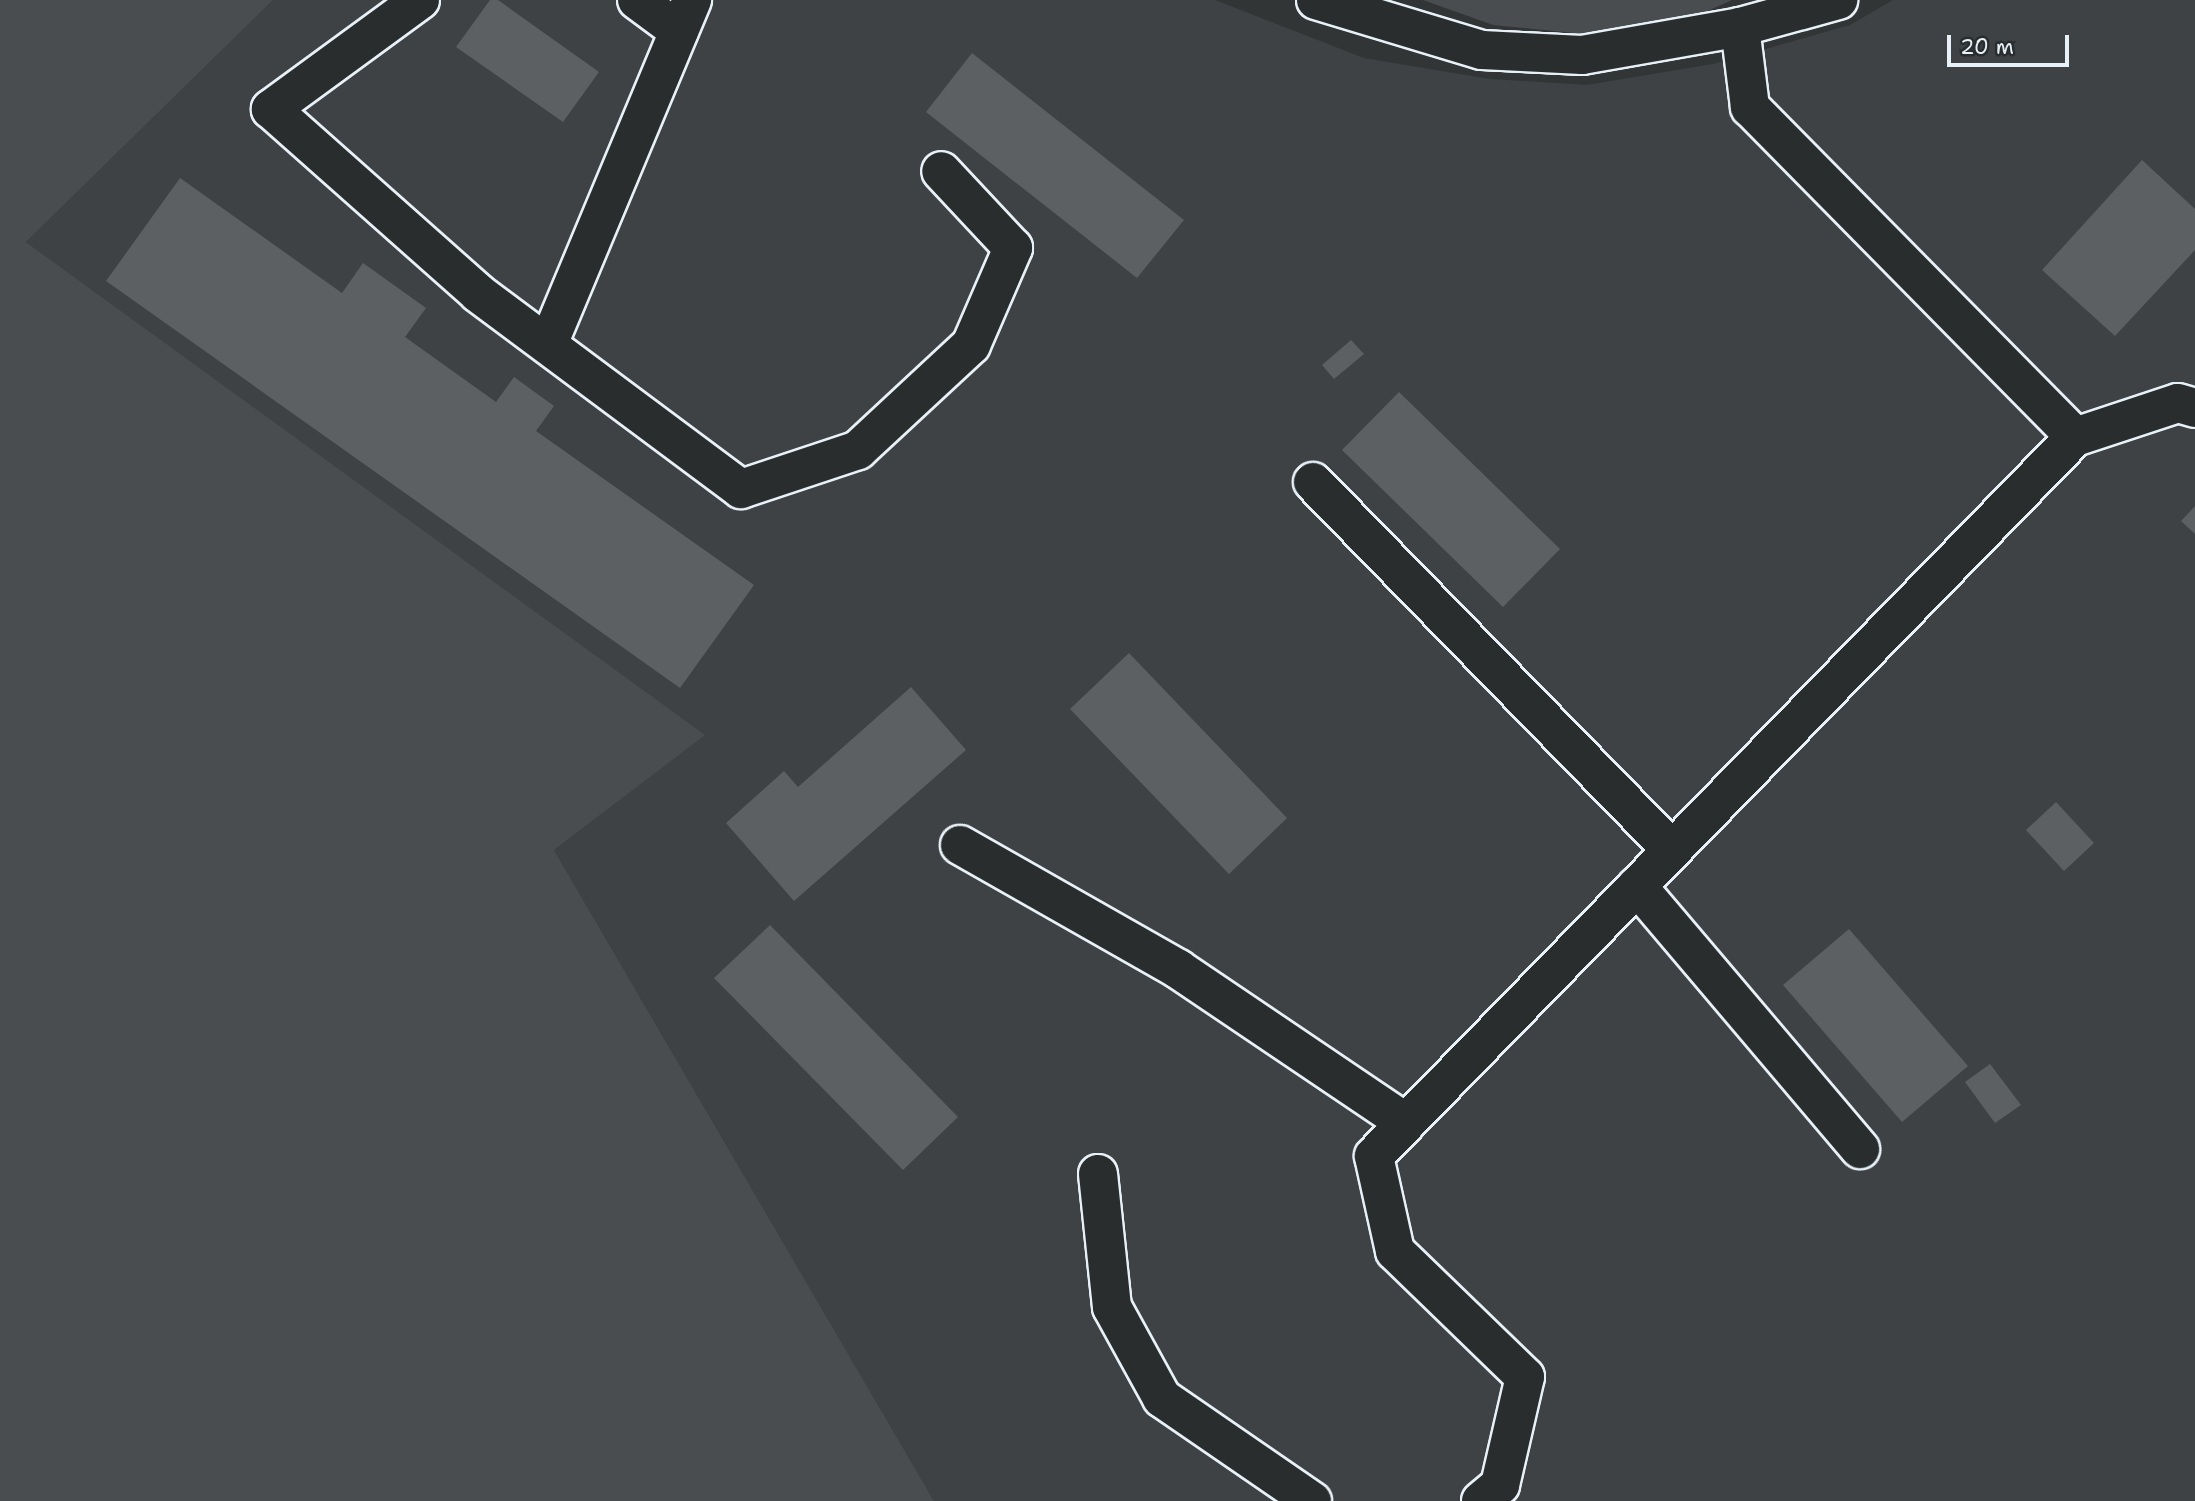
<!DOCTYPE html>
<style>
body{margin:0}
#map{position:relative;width:2195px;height:1501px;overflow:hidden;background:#323536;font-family:"Shantell Sans",sans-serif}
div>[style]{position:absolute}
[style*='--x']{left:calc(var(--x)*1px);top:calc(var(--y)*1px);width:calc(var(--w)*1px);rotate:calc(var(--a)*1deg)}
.built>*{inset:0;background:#3f4244}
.green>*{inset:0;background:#494d4f}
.building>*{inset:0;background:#5c6063}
.roads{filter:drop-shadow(2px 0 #e8f1f8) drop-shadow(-2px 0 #e8f1f8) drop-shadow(0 2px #e8f1f8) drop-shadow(0 -2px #e8f1f8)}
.minor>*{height:38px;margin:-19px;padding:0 19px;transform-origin:19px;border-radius:19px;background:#2a2d2e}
span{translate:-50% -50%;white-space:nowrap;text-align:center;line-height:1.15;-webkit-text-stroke:5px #2a2d2e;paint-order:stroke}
.scale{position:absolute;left:1947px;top:35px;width:122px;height:32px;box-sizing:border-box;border:4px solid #e8f1f8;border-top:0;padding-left:9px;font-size:21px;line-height:24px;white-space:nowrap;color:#e8f1f8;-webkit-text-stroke:5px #2a2d2e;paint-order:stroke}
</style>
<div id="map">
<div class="built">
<div style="clip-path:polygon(273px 0,1215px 0,1364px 58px,1490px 79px,1587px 85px,1713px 64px,1850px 25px,1893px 0,2195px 0,2195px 1501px,934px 1501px,554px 850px,704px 735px,26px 242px)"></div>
</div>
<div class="green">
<div style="clip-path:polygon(0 0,273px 0,26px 242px,705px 735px,554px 850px,934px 1501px,0 1501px)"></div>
<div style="clip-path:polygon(1423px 0,1732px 0,1696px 16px,1584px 34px,1493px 25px)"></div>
</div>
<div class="building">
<div style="clip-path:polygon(490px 0,498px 0,599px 72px,563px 122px,456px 47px)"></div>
<div style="clip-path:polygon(972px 53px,1184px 220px,1137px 278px,926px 112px)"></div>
<div style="clip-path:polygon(2142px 160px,2195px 209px,2195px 250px,2115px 336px,2042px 270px)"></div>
<div style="clip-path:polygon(180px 178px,342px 293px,363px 263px,426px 308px,405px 337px,496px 402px,514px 377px,554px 406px,536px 431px,754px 585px,680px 688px,106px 281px)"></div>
<div style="clip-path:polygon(1351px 340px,1364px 354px,1334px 379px,1322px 365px)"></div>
<div style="clip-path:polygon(1399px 392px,1560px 549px,1503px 607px,1342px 450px)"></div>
<div style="clip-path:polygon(2195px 506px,2195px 534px,2181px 521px)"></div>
<div style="clip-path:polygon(1129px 653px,1287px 818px,1229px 874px,1070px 709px)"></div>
<div style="clip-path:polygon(911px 687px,966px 750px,794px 901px,726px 823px,784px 771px,798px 787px)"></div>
<div style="clip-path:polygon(2056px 802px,2094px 843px,2064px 871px,2026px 830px)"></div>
<div style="clip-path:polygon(770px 925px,958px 1117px,903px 1170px,714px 978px)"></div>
<div style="clip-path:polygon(1849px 929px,1968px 1066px,1902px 1122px,1783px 985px)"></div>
<div style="clip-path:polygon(1990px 1064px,2021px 1105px,1995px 1123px,1965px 1082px)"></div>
</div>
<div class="roads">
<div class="minor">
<div style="--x:420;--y:0;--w:185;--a:143.8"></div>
<div style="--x:271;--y:109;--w:277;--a:41.6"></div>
<div style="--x:478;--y:293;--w:328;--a:36.7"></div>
<div style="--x:741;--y:489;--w:123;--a:-18.4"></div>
<div style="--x:858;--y:450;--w:154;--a:-42.9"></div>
<div style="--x:971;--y:345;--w:106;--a:-66.6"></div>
<div style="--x:1013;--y:248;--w:105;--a:-133.1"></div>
<div style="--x:637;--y:0;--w:52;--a:36.4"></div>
<div style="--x:1316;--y:0;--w:173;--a:16.8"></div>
<div style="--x:1482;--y:50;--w:100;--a:2.9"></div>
<div style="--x:1582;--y:55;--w:160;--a:-10"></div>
<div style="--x:1740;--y:27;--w:102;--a:-15.4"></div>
<div style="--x:1740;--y:27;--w:81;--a:82.9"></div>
<div style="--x:1750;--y:107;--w:463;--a:45.4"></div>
<div style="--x:2075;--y:437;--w:108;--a:-18.3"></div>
<div style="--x:2178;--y:403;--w:18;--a:16"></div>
<div style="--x:549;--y:342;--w:371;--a:-67.3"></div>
<div style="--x:1313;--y:482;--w:514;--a:45.71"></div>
<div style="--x:960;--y:845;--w:251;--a:29.6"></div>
<div style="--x:1178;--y:969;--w:275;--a:34"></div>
<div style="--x:1637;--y:886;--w:345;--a:49.7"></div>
<div style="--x:1098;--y:1174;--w:134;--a:84"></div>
<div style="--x:1112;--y:1307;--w:104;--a:61.2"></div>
<div style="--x:1162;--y:1398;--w:182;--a:34.5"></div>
<div style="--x:1481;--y:1501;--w:25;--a:-40"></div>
<div style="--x:1500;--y:1485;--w:111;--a:-77"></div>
<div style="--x:1525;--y:1377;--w:181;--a:-135.9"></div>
<div style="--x:1395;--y:1251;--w:97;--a:-102.5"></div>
<div style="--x:1374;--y:1156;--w:1004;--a:-45.73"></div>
</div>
</div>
<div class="scale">20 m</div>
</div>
